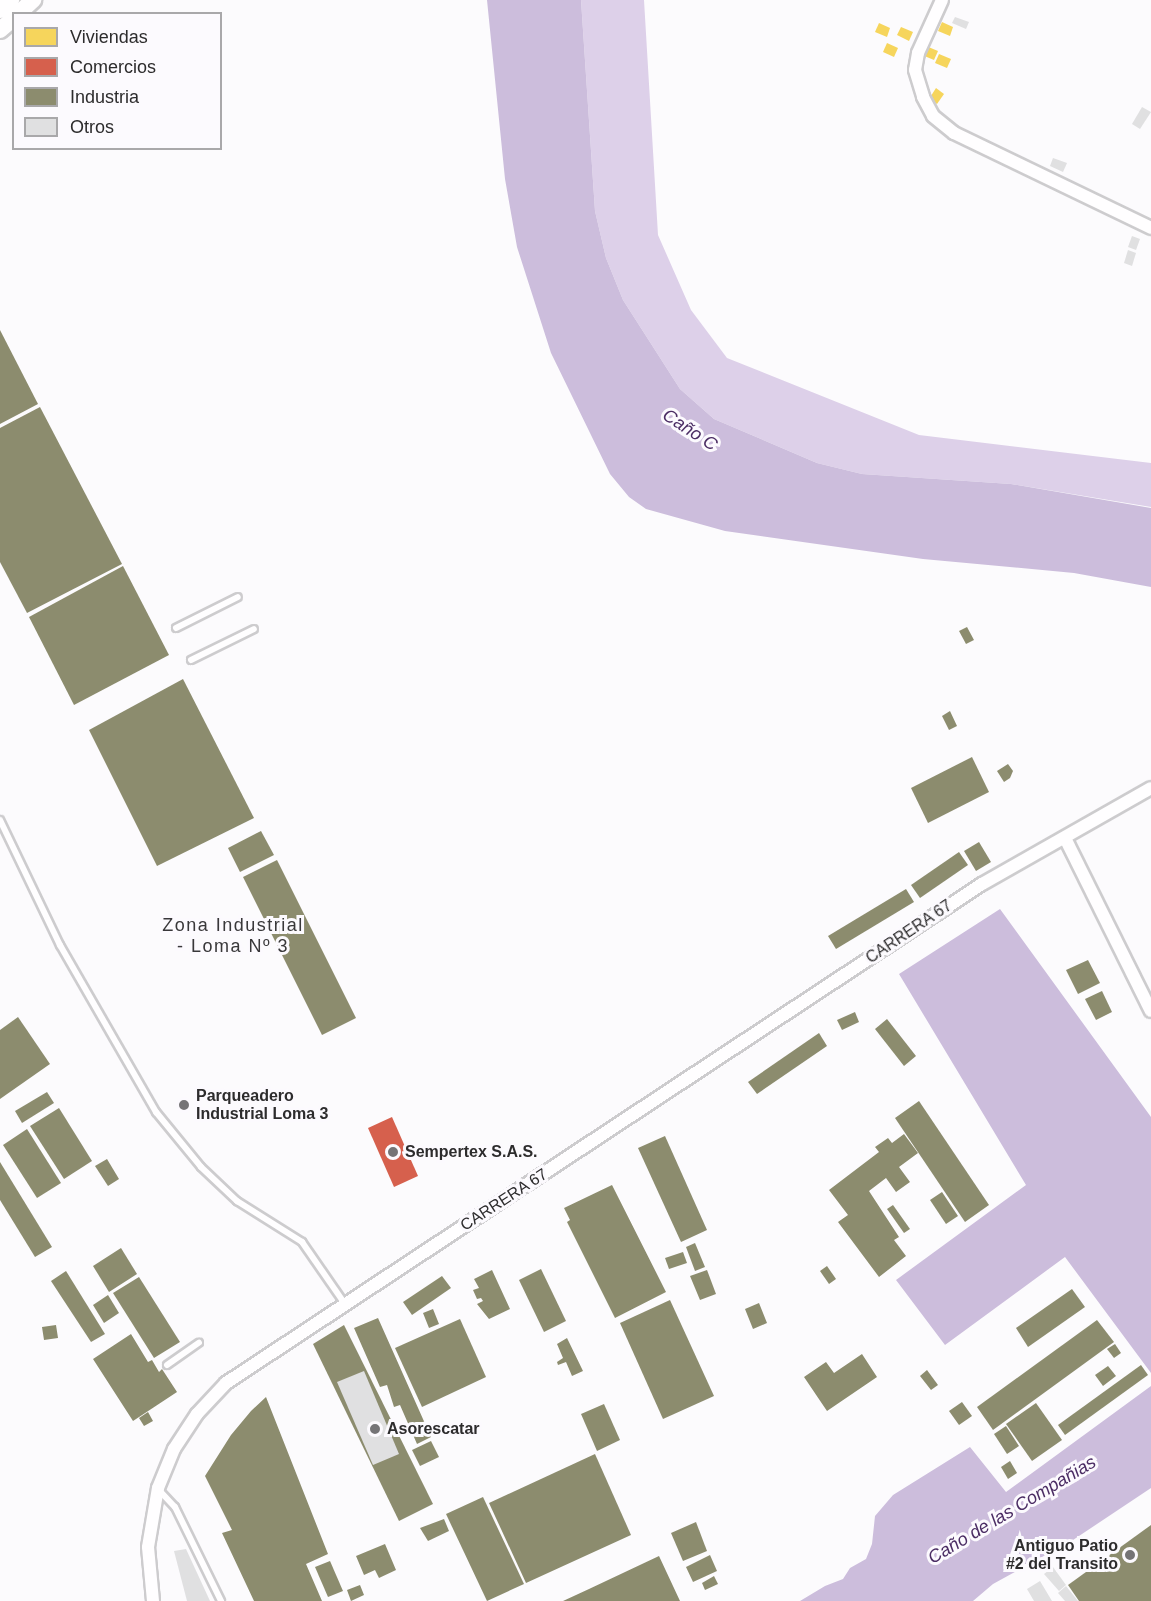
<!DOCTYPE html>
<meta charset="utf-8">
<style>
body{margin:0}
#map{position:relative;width:1151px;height:1601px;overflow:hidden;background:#fcfbfd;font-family:Arial,sans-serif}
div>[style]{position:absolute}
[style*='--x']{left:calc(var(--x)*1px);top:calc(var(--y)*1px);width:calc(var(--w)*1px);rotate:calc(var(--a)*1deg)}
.forest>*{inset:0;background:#ddd0e9}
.water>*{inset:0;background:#ccbddc}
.homes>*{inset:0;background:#f6d55c}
.shops>*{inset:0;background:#d6604d}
.industry>*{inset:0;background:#8c8c6e}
.building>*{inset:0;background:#e0e0e1}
.roads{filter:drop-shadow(2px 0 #cdccce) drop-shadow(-2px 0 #cdccce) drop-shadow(0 2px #cdccce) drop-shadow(0 -2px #cdccce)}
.service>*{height:6px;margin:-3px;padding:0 3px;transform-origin:3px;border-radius:3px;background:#fffeff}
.minor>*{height:12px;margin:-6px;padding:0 6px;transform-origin:6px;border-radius:6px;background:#fffeff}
.secondary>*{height:16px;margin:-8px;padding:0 8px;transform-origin:8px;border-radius:8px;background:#fffeff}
.dots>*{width:16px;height:16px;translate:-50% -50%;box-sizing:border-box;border:3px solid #fcfafe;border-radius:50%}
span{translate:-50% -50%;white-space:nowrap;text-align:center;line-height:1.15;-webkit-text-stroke:6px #fcfafe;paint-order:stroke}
.street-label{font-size:16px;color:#2d2c2d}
.poi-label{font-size:16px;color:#2d2c2d;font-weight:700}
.left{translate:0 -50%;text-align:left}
.right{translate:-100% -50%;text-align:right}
.water-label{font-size:18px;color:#4b2d64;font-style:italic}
.neighbourhood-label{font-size:18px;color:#39383a;letter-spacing:1.5px}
.legend{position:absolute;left:12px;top:12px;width:210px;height:138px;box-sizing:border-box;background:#fcfafe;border:2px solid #a9a8aa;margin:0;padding:8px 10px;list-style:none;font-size:18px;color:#2d2c2d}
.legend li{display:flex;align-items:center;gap:12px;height:30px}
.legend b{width:30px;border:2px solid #a9a8aa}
</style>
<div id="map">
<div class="forest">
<div style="clip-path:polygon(581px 0,644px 0,658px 235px,691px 310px,727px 358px,919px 435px,1151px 463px,1151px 507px,1011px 484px,862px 474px,817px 463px,714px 419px,680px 389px,623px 300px,606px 258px,595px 211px)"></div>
</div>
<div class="water">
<div style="clip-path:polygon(487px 0,581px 0,595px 211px,606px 258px,623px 300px,680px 389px,714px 419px,817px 463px,862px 474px,1011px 484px,1151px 508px,1151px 587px,1074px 573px,923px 559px,725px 531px,646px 509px,629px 497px,610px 474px,551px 353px,517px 247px,505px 179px)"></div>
<div style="clip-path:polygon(1000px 909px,1151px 1117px,1151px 1373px,1065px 1257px,945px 1345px,896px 1280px,1026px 1185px,899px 974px)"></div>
<div style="clip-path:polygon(1151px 1386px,1151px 1488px,1073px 1540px,993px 1584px,973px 1601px,800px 1601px,825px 1586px,843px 1579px,850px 1568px,866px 1559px,872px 1544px,875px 1516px,893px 1495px,970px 1447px,1006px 1492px)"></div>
</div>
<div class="homes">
<div style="clip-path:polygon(942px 22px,953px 27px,950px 36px,938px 31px)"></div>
<div style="clip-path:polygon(879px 23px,890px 28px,887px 37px,875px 32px)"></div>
<div style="clip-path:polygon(901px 27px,913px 32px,909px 41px,897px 35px)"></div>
<div style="clip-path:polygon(887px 43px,898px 48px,894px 57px,883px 52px)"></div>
<div style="clip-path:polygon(926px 46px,938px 51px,934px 60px,922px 55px)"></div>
<div style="clip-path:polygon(939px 54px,951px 59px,947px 68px,935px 63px)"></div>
<div style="clip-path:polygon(936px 88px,944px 94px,937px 104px,929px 99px)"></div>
</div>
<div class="shops">
<div style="clip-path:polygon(392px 1117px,418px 1176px,394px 1187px,368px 1128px)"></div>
</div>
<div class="industry">
<div style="clip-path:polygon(0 330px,38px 404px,0 424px)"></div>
<div style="clip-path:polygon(40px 407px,122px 564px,27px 613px,0 562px,0 428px)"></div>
<div style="clip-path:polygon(123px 566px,169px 655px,74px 705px,29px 617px)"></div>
<div style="clip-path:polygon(967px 627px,974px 640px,966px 644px,959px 631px)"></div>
<div style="clip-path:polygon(183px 679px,254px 818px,157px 866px,89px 730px)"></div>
<div style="clip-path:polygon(950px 711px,957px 726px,949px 730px,942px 716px)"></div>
<div style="clip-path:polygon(972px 757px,989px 792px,928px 823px,911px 788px)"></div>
<div style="clip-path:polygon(1008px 764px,1013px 771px,1010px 778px,1004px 782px,997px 771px)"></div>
<div style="clip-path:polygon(261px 831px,274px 855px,240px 872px,228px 848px)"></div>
<div style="clip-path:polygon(979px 842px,991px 862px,976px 871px,964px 851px)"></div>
<div style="clip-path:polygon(959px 852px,968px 865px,920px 898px,911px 885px)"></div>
<div style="clip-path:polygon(277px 860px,356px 1018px,322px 1035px,243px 877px)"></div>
<div style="clip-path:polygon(906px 889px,914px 902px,836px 949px,828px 936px)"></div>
<div style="clip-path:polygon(1088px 960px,1100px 983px,1078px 994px,1066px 970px)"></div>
<div style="clip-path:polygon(1102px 991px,1112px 1012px,1096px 1020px,1085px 999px)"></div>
<div style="clip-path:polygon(855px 1012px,859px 1022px,842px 1030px,837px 1020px)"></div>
<div style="clip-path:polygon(18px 1017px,50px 1064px,0 1099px,0 1030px)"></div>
<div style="clip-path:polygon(887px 1019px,916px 1056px,904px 1066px,875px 1029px)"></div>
<div style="clip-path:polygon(819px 1033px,827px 1046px,757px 1094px,748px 1082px)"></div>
<div style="clip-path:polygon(47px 1092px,54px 1103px,22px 1123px,15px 1111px)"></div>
<div style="clip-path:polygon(919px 1101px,989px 1205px,965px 1222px,895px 1118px)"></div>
<div style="clip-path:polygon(59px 1108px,92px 1161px,64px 1179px,30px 1126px)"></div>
<div style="clip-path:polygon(27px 1129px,61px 1183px,37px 1198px,3px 1145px)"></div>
<div style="clip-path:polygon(904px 1134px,918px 1153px,899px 1167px,910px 1182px,896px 1192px,886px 1178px,869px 1191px,899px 1237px,894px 1240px,906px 1256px,879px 1277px,838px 1222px,848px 1215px,829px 1190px,879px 1152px,875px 1147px,888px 1138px,892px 1143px)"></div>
<div style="clip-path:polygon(665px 1136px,707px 1230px,681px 1242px,638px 1148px)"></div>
<div style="clip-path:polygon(107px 1159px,119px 1179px,108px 1186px,95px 1166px)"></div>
<div style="clip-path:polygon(0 1162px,52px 1247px,35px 1257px,0 1200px)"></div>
<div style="clip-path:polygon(612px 1185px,666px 1292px,615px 1318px,567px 1222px,570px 1220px,564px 1208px)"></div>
<div style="clip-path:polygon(942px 1192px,958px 1216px,946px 1224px,930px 1200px)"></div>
<div style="clip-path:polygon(893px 1205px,910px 1229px,904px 1233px,887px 1209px)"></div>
<div style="clip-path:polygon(695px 1243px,705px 1267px,695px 1271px,686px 1247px)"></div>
<div style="clip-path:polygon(121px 1248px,137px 1274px,109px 1292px,93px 1266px)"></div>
<div style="clip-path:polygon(683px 1252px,687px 1263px,669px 1269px,665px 1258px)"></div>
<div style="clip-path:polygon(827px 1266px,836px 1279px,829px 1284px,820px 1271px)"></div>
<div style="clip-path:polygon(541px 1269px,566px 1321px,544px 1332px,519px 1280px)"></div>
<div style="clip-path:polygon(492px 1270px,510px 1309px,489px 1319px,477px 1304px,483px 1301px,481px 1298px,477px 1299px,473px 1290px,479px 1288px,474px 1279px)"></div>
<div style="clip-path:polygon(707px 1270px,716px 1294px,700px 1300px,690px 1276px)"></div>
<div style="clip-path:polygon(66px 1271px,105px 1334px,91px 1342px,51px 1281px)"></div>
<div style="clip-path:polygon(442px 1276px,451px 1288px,412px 1315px,403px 1302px)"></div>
<div style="clip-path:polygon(139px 1277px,180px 1342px,154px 1358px,113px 1293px)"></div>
<div style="clip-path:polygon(1072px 1289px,1085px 1307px,1028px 1347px,1016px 1328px)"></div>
<div style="clip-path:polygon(108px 1295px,119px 1313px,104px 1323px,93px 1305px)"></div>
<div style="clip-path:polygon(670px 1300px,714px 1396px,663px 1419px,620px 1323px)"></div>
<div style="clip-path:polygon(759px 1303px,767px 1323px,753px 1329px,745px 1309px)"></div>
<div style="clip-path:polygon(433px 1309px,439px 1324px,429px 1328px,423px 1313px)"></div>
<div style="clip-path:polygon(378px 1318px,431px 1437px,417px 1444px,400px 1405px,394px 1407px,387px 1385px,380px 1387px,354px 1328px)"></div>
<div style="clip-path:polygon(460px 1319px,486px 1377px,422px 1407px,395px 1348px)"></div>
<div style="clip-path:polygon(1097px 1320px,1114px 1342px,993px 1430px,977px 1407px)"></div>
<div style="clip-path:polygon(56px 1325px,58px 1338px,44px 1340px,42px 1327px)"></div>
<div style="clip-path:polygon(344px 1325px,433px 1504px,399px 1521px,313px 1344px)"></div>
<div style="clip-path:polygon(131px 1334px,148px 1362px,152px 1360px,159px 1372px,162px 1369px,177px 1392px,133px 1421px,93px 1359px)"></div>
<div style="clip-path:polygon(567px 1338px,583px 1371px,572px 1376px,566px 1362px,558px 1365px,557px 1362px,563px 1358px,557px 1344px)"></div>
<div style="clip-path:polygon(1115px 1344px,1121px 1353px,1114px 1358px,1107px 1349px)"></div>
<div style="clip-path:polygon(862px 1354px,877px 1377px,827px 1411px,804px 1377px,826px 1362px,834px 1373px)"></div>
<div style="clip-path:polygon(1141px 1365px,1148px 1375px,1065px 1435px,1058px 1425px)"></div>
<div style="clip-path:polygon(1108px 1366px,1116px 1376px,1103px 1386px,1095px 1375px)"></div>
<div style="clip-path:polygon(927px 1370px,938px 1385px,931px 1390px,920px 1376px)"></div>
<div style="clip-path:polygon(266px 1397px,328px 1554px,306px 1564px,322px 1601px,254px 1601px,222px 1533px,232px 1530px,205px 1476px,231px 1435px,251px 1411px)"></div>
<div style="clip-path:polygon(962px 1402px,972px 1416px,959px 1425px,949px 1411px)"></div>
<div style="clip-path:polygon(1036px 1403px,1062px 1440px,1032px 1461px,1006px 1424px)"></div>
<div style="clip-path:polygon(604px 1404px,620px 1440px,597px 1451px,581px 1414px)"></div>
<div style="clip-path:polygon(148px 1412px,153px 1421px,144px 1426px,139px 1418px)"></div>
<div style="clip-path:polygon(1006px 1426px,1019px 1446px,1007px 1454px,994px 1434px)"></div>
<div style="clip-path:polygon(431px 1441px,439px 1457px,420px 1466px,412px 1450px)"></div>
<div style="clip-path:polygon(595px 1454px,631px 1535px,526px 1583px,489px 1503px)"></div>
<div style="clip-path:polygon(1010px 1461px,1017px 1473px,1008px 1479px,1001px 1467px)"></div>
<div style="clip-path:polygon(483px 1497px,524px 1584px,487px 1601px,446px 1514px)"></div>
<div style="clip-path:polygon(444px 1519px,449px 1531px,428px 1541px,420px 1528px)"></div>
<div style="clip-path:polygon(696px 1522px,707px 1551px,683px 1561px,671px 1533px)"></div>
<div style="clip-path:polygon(1151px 1525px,1151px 1601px,1079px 1601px,1068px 1585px)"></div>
<div style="clip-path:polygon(385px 1544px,396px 1570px,379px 1578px,375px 1570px,364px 1575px,356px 1556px)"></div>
<div style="clip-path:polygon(710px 1555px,717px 1571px,693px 1582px,686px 1567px)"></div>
<div style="clip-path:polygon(659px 1556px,680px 1601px,563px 1601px,589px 1589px)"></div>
<div style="clip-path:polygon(330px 1561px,343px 1591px,328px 1597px,315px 1567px)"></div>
<div style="clip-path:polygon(714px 1576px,718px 1584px,705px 1590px,702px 1583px)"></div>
<div style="clip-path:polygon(360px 1585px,364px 1595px,351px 1601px,347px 1590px)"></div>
</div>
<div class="building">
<div style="clip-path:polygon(955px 17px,969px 22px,966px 29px,952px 23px)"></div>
<div style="clip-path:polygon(1142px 107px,1151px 112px,1140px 129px,1132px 124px)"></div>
<div style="clip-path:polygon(1053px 158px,1067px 163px,1063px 172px,1050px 166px)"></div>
<div style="clip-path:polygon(1132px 236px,1140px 239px,1136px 250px,1128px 247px)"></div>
<div style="clip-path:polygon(1128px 250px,1136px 253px,1132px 266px,1124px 263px)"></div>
<div style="clip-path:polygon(364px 1371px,399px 1454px,373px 1465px,337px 1382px)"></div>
<div style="clip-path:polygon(186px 1549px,210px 1601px,187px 1601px,174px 1551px)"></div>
<div style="clip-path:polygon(1053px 1567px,1066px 1585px,1059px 1591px,1044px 1574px)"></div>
<div style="clip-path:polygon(1040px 1581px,1052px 1601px,1034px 1601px,1027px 1589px)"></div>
<div style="clip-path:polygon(1066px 1586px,1078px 1601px,1065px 1601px,1058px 1593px)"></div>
</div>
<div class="roads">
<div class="service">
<div style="--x:176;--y:628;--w:69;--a:-26.6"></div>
<div style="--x:191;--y:660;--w:70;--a:-26.2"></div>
<div style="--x:0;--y:820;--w:139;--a:64.4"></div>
<div style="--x:60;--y:945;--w:193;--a:60.1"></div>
<div style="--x:156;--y:1112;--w:71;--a:50.7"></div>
<div style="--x:201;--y:1167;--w:50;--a:43.4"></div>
<div style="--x:237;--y:1201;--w:77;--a:32.2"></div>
<div style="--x:302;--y:1242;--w:75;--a:55.3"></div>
<div style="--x:167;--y:1365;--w:39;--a:-35"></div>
<div style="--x:158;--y:1489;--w:25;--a:47"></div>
<div style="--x:175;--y:1507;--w:105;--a:63.9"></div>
</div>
<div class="minor">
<div style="--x:942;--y:0;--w:58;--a:114.4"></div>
<div style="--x:918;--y:53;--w:17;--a:100"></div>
<div style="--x:915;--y:70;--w:28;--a:73"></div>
<div style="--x:923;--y:97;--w:21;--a:62"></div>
<div style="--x:933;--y:116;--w:27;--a:39"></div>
<div style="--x:954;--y:133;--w:219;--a:25.7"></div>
<div style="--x:1065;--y:838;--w:193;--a:63.6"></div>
<div style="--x:153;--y:1601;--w:54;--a:-95.3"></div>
<div style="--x:148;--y:1547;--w:60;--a:-80.4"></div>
<div style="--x:158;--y:1488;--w:42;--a:-67.7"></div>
<div style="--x:174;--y:1449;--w:42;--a:-56.7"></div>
<div style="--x:197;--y:1414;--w:42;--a:-46.9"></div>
<div style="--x:226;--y:1383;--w:906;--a:-33.43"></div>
<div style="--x:982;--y:884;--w:194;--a:-29.6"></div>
</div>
<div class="secondary">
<div style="--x:0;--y:10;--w:15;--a:-42"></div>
<div style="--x:18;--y:14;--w:21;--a:-43"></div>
<div style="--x:0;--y:30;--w:18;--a:-41"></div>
</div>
</div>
<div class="dots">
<div style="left:184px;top:1105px;background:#757476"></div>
<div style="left:393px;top:1152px;background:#757476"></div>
<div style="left:375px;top:1429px;background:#757476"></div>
<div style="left:1130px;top:1555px;background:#757476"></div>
</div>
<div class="street-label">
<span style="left:909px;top:932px;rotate:-34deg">CARRERA 67</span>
<span style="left:504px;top:1200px;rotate:-33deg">CARRERA 67</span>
</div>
<div class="poi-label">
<span class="left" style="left:196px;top:1105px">Parqueadero<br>Industrial Loma 3</span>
<span class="left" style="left:405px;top:1152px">Sempertex S.A.S.</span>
<span class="left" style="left:387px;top:1429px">Asorescatar</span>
<span class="right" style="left:1118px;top:1555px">Antiguo Patio<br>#2 del Transito</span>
</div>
<div class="water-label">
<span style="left:690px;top:430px;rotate:33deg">Caño C</span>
<span style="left:1012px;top:1510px;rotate:-31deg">Caño de las Compañias</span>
</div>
<div class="neighbourhood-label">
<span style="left:233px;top:936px">Zona Industrial<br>- Loma Nº 3</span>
</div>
<ul class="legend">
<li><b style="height:16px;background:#f6d55c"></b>Viviendas</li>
<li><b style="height:16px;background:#d6604d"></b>Comercios</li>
<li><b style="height:16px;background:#8c8c6e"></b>Industria</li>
<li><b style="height:16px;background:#e0e0e1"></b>Otros</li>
</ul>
</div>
